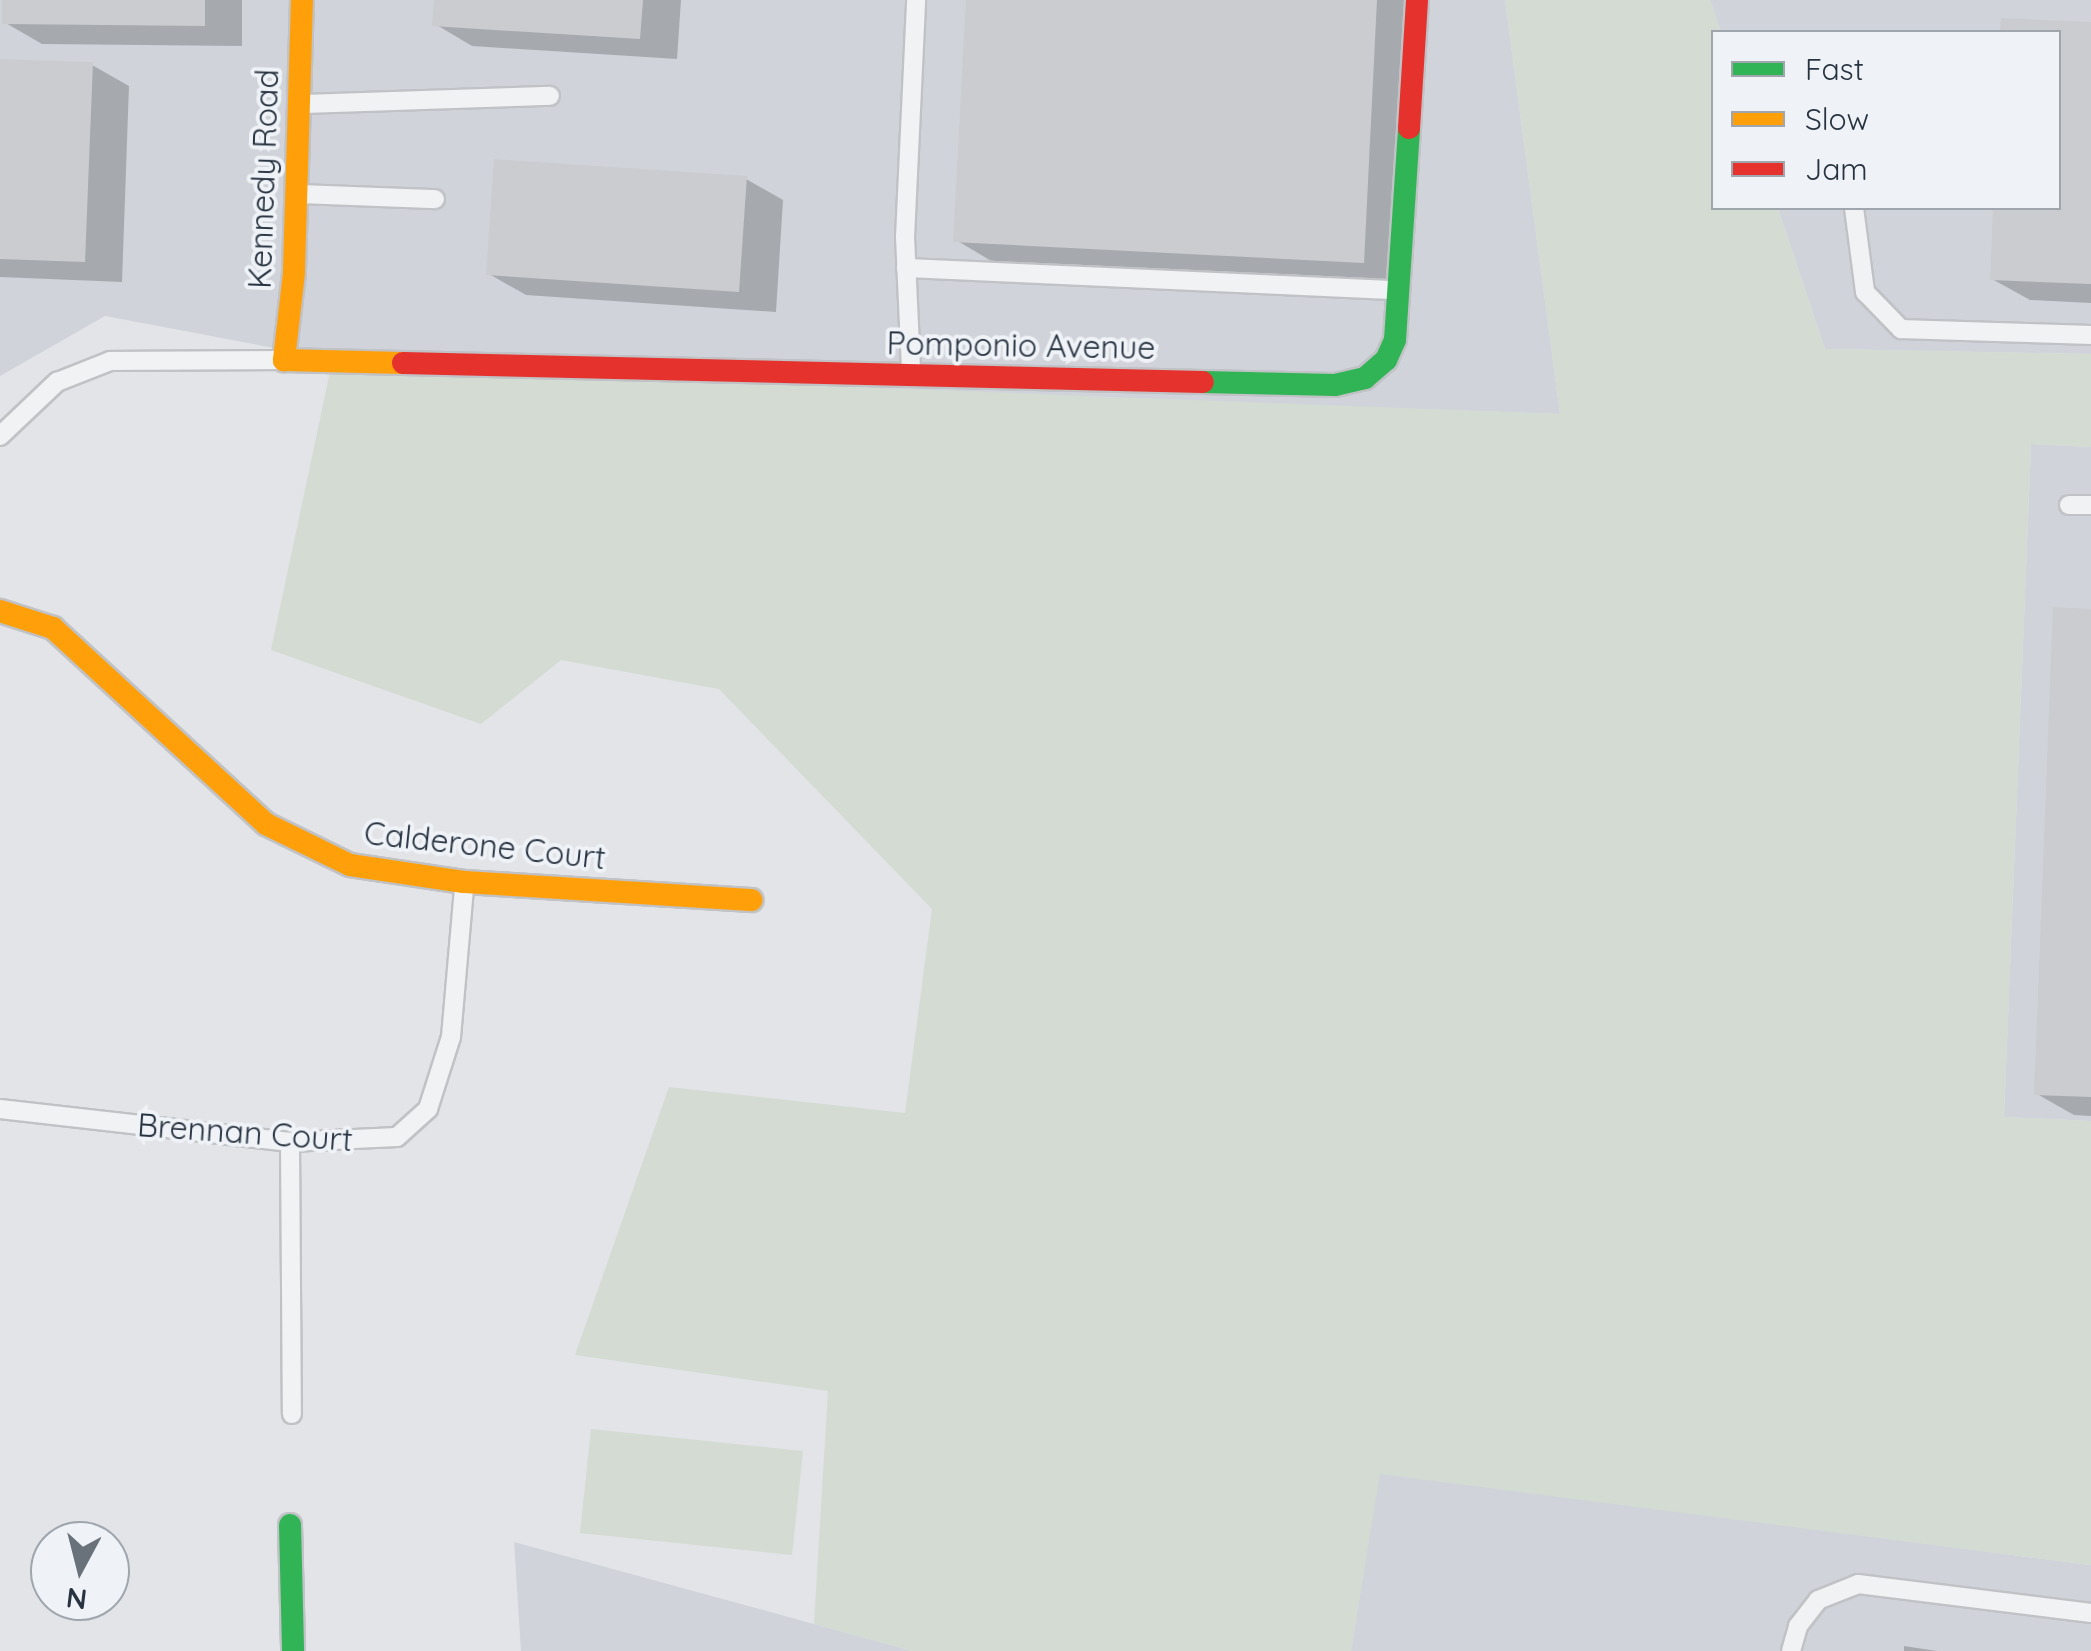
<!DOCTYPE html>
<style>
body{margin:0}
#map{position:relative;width:2091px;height:1651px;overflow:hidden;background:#e2e4e7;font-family:Quicksand,sans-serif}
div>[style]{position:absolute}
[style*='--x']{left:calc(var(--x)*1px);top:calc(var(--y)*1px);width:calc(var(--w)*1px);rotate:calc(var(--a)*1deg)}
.built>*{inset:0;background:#d0d4da}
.green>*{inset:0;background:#d3dbd2}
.shadow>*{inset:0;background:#0003}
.building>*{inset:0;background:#cacccf}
.roads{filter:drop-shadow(2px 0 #c0c2c5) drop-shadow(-2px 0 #c0c2c5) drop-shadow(0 2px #c0c2c5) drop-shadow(0 -2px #c0c2c5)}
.lane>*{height:18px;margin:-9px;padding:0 9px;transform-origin:9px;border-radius:9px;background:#f1f2f4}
.fast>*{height:22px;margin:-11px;padding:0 11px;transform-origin:11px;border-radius:11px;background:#30b455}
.slow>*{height:22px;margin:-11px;padding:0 11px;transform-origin:11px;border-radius:11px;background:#ff9f0a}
.jam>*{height:22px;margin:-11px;padding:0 11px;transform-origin:11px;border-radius:11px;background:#e5322d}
span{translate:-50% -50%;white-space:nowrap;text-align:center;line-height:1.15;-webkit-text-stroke:8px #eff3f7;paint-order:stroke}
.street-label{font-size:32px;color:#283341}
.legend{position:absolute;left:1711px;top:30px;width:350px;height:180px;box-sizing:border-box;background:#eff3f7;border:2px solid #9fa6ae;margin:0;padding:12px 18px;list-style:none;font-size:30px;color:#283341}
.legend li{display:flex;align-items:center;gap:20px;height:50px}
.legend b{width:50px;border:2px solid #9fa6ae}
.north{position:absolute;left:30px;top:1521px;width:100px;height:100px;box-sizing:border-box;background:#eff3f7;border:2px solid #9fa6ae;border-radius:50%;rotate:187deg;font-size:28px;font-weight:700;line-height:40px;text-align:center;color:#283341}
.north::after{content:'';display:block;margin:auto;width:35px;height:45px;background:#69717b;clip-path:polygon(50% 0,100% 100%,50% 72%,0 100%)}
</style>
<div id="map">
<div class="built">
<div style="clip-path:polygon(0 0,1505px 0,1560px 414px,412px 374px,105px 316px,0 376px)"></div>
<div style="clip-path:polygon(1710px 0,2091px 0,2091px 354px,1825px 349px,1778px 208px,2058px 208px,2058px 32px,1721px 32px)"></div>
<div style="clip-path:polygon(2031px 444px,2091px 447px,2091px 1121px,2004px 1117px)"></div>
<div style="clip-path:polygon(1379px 1473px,2091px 1565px,2091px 1651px,1351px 1651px)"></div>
<div style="clip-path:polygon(514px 1542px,814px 1624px,913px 1651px,521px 1651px)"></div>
</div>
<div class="green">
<div style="clip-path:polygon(1505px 0,1710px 0,1721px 32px,1714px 32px,1714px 208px,1778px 208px,1825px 349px,2091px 354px,2091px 447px,2031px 444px,2004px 1117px,2091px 1121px,2091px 1565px,1380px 1474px,1351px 1651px,913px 1651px,814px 1624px,828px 1391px,575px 1355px,669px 1087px,905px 1113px,932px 909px,719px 689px,561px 660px,481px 724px,271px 650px,331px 367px,1560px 414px)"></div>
<div style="clip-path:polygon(591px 1429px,803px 1451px,792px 1555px,580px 1533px)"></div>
</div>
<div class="shadow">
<div style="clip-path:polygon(5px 0,242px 0,242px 46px,42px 44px,4px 22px)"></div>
<div style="clip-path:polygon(437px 0,681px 0,677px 59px,472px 46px,435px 24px)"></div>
<div style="clip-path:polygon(968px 0,1415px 0,1400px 283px,993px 262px,956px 240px)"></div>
<div style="clip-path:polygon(2003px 21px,2091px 25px,2091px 303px,2030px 300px,1992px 279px,1995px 208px,2058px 208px,2058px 32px,2003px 32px)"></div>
<div style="clip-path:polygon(0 61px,92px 65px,129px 86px,122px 282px,0 277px)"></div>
<div style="clip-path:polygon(746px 179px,783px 200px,776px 312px,526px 295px,489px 274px)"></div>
<div style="clip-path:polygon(2091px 611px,2091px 1116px,2074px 1115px,2037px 1094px)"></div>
<div style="clip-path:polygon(1904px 1646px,1937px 1651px,1904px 1651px)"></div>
</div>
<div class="building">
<div style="clip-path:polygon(2px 0,205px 0,205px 26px,2px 24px)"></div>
<div style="clip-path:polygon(434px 0,643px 0,640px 39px,432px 26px)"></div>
<div style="clip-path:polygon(966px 0,1377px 0,1364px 263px,953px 242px)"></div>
<div style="clip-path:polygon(2001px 18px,2091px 22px,2091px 284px,1990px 280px,1993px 208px,2058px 208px,2058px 32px,2000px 32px)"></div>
<div style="clip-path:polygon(0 59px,93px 62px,85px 262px,0 259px)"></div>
<div style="clip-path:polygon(494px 159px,747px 176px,739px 292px,486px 275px)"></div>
<div style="clip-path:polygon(2053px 607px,2091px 609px,2091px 1097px,2034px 1095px)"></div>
</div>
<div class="roads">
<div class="lane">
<div style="--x:305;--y:104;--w:245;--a:-1.9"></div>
<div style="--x:302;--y:194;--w:133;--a:2.2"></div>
<div style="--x:1854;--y:208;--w:85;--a:82.5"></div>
<div style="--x:1865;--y:292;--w:52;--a:45.8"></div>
<div style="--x:1901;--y:329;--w:190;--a:1.8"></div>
<div style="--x:906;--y:268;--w:487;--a:2.6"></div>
<div style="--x:911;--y:369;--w:132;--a:-92.6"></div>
<div style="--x:905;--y:237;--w:237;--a:-87.3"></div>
<div style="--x:0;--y:436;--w:79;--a:-43.5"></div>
<div style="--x:57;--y:382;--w:57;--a:-21.6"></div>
<div style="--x:110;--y:361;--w:169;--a:-0.3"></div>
<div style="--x:2069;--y:505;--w:22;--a:0"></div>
<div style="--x:0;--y:1109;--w:292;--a:6.5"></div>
<div style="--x:290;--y:1142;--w:107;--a:-2.7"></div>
<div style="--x:397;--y:1137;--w:42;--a:-42.1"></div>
<div style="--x:428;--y:1109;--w:76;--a:-72.3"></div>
<div style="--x:451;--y:1037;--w:151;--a:-85"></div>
<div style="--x:290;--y:1142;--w:272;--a:89.6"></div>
<div style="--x:1791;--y:1651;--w:26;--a:-74"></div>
<div style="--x:1798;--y:1626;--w:33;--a:-52"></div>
<div style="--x:1818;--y:1600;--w:43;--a:-21.8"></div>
<div style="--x:1858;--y:1584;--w:235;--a:7.1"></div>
</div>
<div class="fast">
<div style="--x:1203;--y:382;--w:132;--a:1.3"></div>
<div style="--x:1335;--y:385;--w:31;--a:-13"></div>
<div style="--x:1365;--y:378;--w:28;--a:-41"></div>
<div style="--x:1386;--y:360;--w:22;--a:-66"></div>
<div style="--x:1395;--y:340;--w:212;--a:-86.2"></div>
<div style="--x:290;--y:1525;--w:126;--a:88.6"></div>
</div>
<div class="slow">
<div style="--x:302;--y:0;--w:273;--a:91.7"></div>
<div style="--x:294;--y:273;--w:88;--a:96.6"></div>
<div style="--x:284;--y:360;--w:119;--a:1.4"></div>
<div style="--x:0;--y:611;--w:56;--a:17.8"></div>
<div style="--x:53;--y:628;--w:289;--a:42.6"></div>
<div style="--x:266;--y:824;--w:93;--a:26"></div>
<div style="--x:350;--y:865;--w:115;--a:8.5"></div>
<div style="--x:464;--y:882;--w:288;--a:3.6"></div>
</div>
<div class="jam">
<div style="--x:1409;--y:128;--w:128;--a:-86.4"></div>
<div style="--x:403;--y:363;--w:800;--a:1.36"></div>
</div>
</div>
<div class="street-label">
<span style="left:263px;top:179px;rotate:-88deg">Kennedy Road</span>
<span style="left:1021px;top:345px;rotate:1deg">Pomponio Avenue</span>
<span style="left:485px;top:845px;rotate:6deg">Calderone Court</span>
<span style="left:245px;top:1132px;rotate:4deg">Brennan Court</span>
</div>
<ul class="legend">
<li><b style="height:12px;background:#30b455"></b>Fast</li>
<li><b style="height:12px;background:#ff9f0a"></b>Slow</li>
<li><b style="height:12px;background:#e5322d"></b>Jam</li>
</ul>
<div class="north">N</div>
</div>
